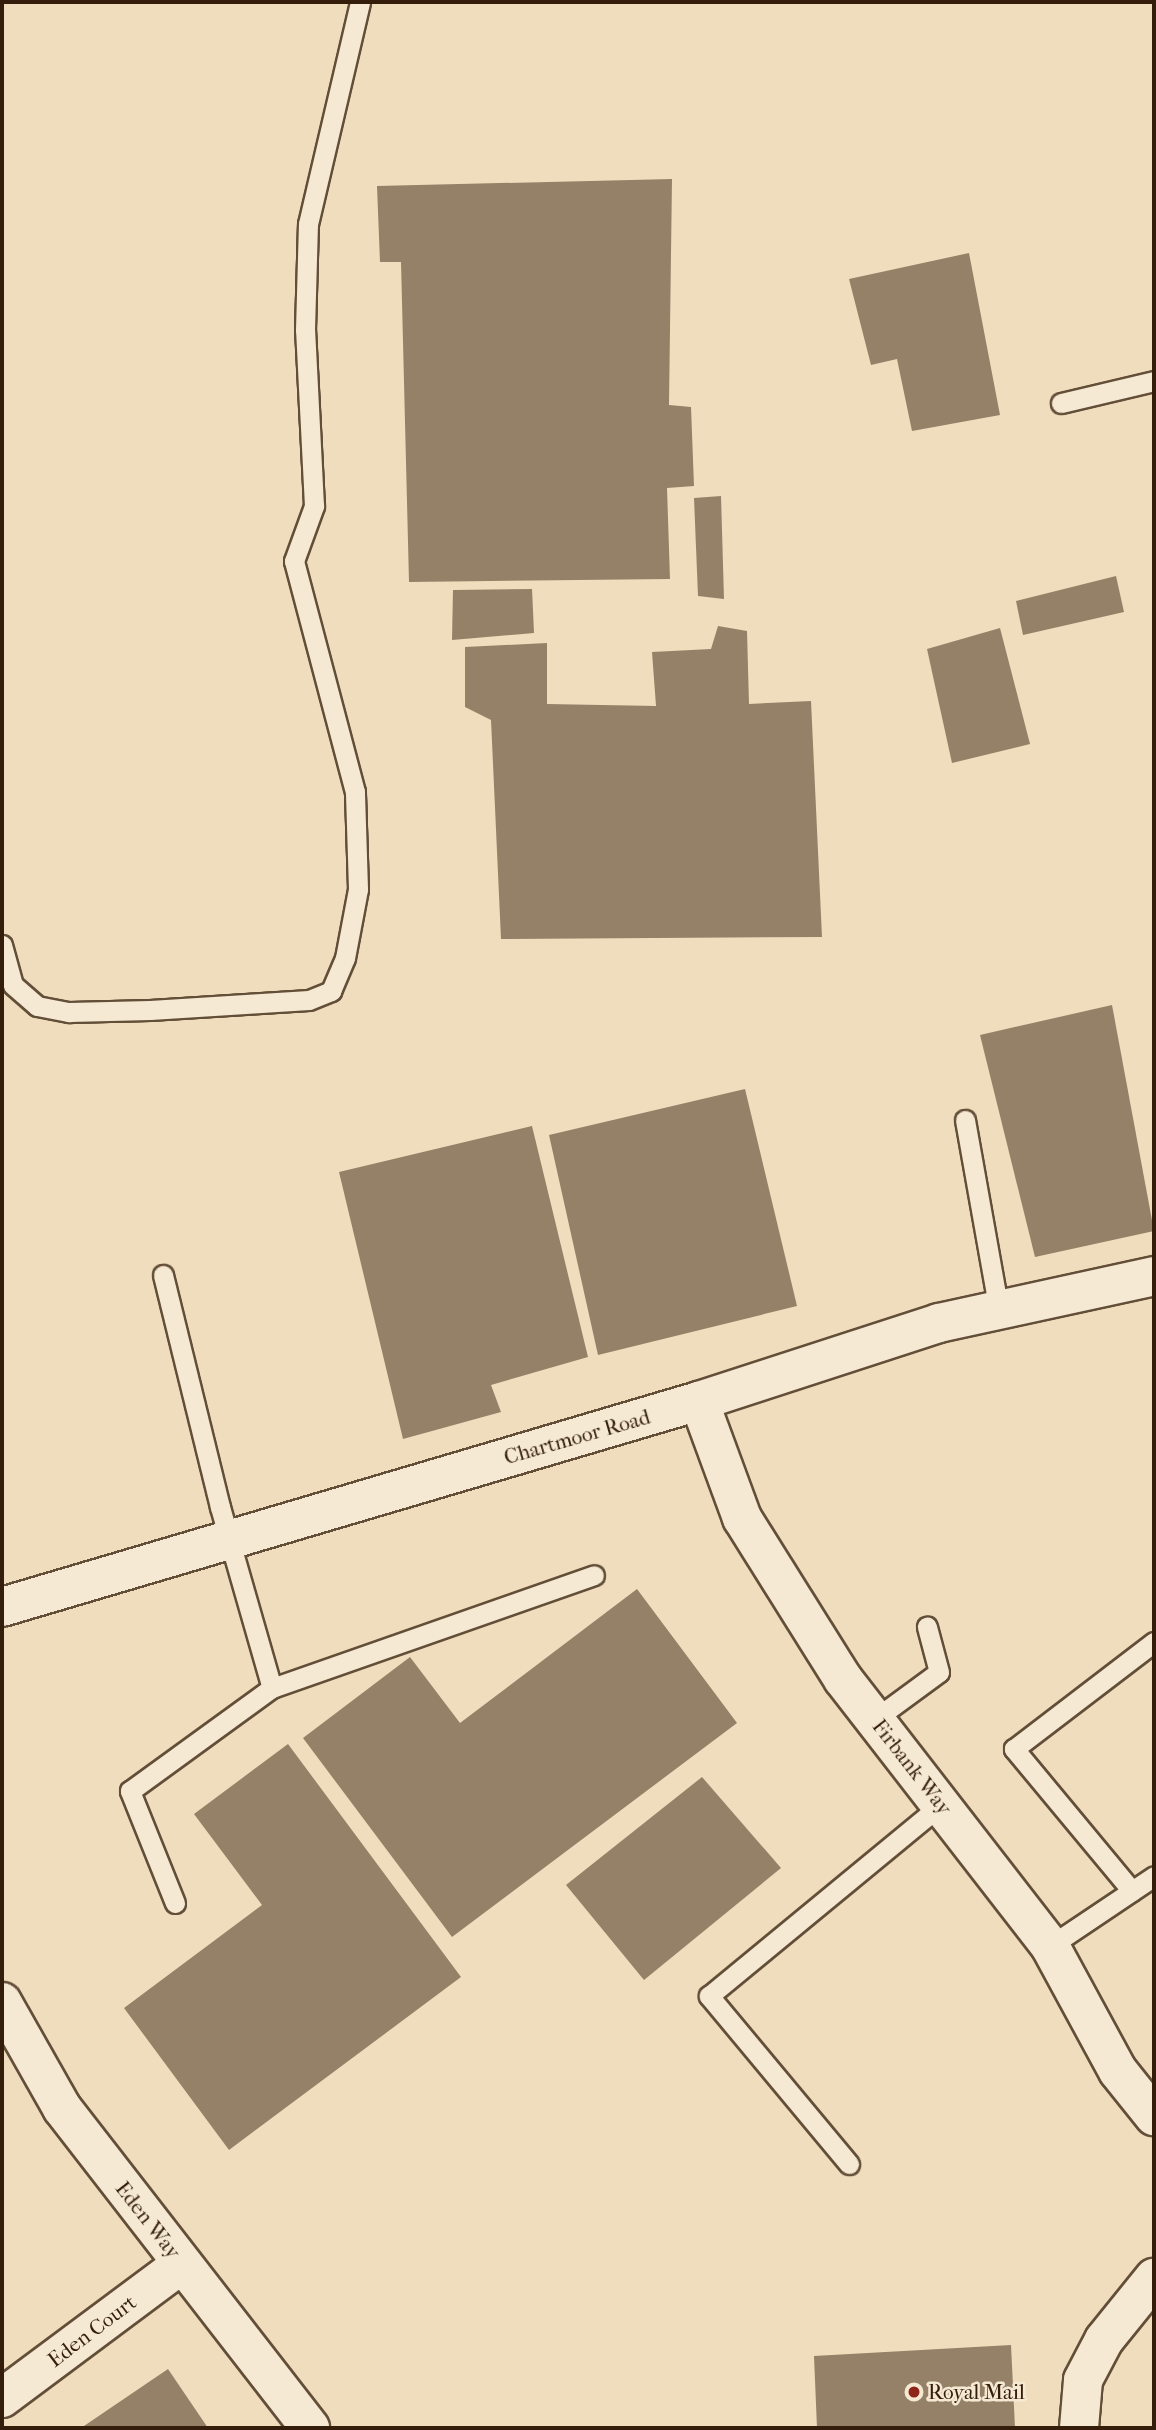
<!DOCTYPE html>
<style>
body{margin:0}
#map{position:relative;width:1156px;height:2430px;overflow:hidden;background:#efddbd;font-family:"IM FELL French Canon",serif}
div>[style]{position:absolute}
[style*='--x']{left:calc(var(--x)*1px);top:calc(var(--y)*1px);width:calc(var(--w)*1px);rotate:calc(var(--a)*1deg)}
.building>*{inset:0;background:#958168}
.roads{filter:drop-shadow(2px 0 #634e38) drop-shadow(-2px 0 #634e38) drop-shadow(0 2px #634e38) drop-shadow(0 -2px #634e38)}
.service>*{height:19px;margin:-9.5px;padding:0 9.5px;transform-origin:9.5px;border-radius:9.5px;background:#f5e9d4}
.minor>*{height:38px;margin:-19px;padding:0 19px;transform-origin:19px;border-radius:19px;background:#f5e9d4}
.tertiary>*{height:38px;margin:-19px;padding:0 19px;transform-origin:19px;border-radius:19px;background:#f5e9d4}
.dots>*{width:19px;height:19px;translate:-50% -50%;box-sizing:border-box;border:4px solid #f5e9d4;border-radius:50%}
span{translate:-50% -50%;white-space:nowrap;text-align:center;line-height:1.15;-webkit-text-stroke:5px #f5e9d4;paint-order:stroke}
.street-label{font-size:21px;color:#341e0b}
.poi-label{font-size:21px;color:#341e0b}
.left{translate:0 -50%;text-align:left}
.frame{position:absolute;inset:0;border:4px solid #341e0b;pointer-events:none}
</style>
<div id="map">
<div class="building">
<div style="clip-path:polygon(672px 179px,669px 405px,691px 407px,694px 486px,667px 488px,670px 579px,409px 582px,401px 262px,380px 262px,377px 186px)"></div>
<div style="clip-path:polygon(969px 253px,1000px 415px,912px 431px,897px 359px,871px 365px,849px 279px)"></div>
<div style="clip-path:polygon(721px 496px,724px 599px,698px 596px,694px 498px)"></div>
<div style="clip-path:polygon(1116px 576px,1124px 612px,1023px 635px,1016px 601px)"></div>
<div style="clip-path:polygon(532px 589px,534px 633px,452px 640px,453px 590px)"></div>
<div style="clip-path:polygon(718px 626px,747px 631px,749px 704px,811px 701px,822px 937px,501px 939px,491px 720px,465px 707px,465px 647px,547px 643px,547px 704px,656px 706px,652px 652px,711px 649px)"></div>
<div style="clip-path:polygon(1000px 628px,1030px 744px,952px 763px,927px 649px)"></div>
<div style="clip-path:polygon(1112px 1005px,1154px 1231px,1035px 1257px,980px 1035px)"></div>
<div style="clip-path:polygon(745px 1089px,797px 1306px,598px 1355px,549px 1135px)"></div>
<div style="clip-path:polygon(532px 1126px,588px 1357px,491px 1385px,501px 1412px,403px 1439px,339px 1172px)"></div>
<div style="clip-path:polygon(637px 1589px,737px 1723px,452px 1937px,303px 1738px,410px 1657px,460px 1723px)"></div>
<div style="clip-path:polygon(288px 1744px,461px 1977px,229px 2150px,124px 2008px,262px 1905px,194px 1814px)"></div>
<div style="clip-path:polygon(702px 1777px,781px 1868px,644px 1980px,566px 1885px)"></div>
<div style="clip-path:polygon(1011px 2345px,1015px 2428px,817px 2428px,814px 2356px)"></div>
<div style="clip-path:polygon(168px 2369px,208px 2428px,81px 2428px)"></div>
</div>
<div class="roads">
<div class="service">
<div style="--x:1061;--y:403;--w:96;--a:-13.3"></div>
<div style="--x:2;--y:945;--w:41;--a:74.6"></div>
<div style="--x:13;--y:985;--w:32;--a:41"></div>
<div style="--x:37;--y:1006;--w:33;--a:11"></div>
<div style="--x:69;--y:1012;--w:81;--a:-1.4"></div>
<div style="--x:150;--y:1010;--w:159;--a:-3.6"></div>
<div style="--x:309;--y:1000;--w:24;--a:-22"></div>
<div style="--x:331;--y:991;--w:36;--a:-67"></div>
<div style="--x:345;--y:958;--w:70;--a:-79.3"></div>
<div style="--x:358;--y:889;--w:97;--a:-91.8"></div>
<div style="--x:355;--y:792;--w:239;--a:-104.8"></div>
<div style="--x:294;--y:561;--w:59;--a:-70"></div>
<div style="--x:314;--y:506;--w:176;--a:-92.9"></div>
<div style="--x:305;--y:330;--w:106;--a:-88.4"></div>
<div style="--x:308;--y:224;--w:228;--a:-76.8"></div>
<div style="--x:965;--y:1120;--w:193;--a:79.9"></div>
<div style="--x:163;--y:1275;--w:239;--a:76.2"></div>
<div style="--x:220;--y:1507;--w:188;--a:74"></div>
<div style="--x:875;--y:1719;--w:79;--a:-36.3"></div>
<div style="--x:939;--y:1672;--w:47;--a:-104.9"></div>
<div style="--x:1132;--y:1891;--w:185;--a:-129.7"></div>
<div style="--x:1014;--y:1749;--w:176;--a:-37.4"></div>
<div style="--x:175;--y:1903;--w:121;--a:-111.9"></div>
<div style="--x:130;--y:1791;--w:175;--a:-36"></div>
<div style="--x:272;--y:1688;--w:341;--a:-19.3"></div>
<div style="--x:1050;--y:1946;--w:125;--a:-33.9"></div>
<div style="--x:849;--y:2164;--w:219;--a:-129.8"></div>
<div style="--x:709;--y:1996;--w:301;--a:-39.5"></div>
</div>
<div class="minor">
<div style="--x:699;--y:1401;--w:125;--a:69.8"></div>
<div style="--x:742;--y:1518;--w:190;--a:57.9"></div>
<div style="--x:843;--y:1679;--w:338;--a:52.2"></div>
<div style="--x:1050;--y:1946;--w:142;--a:61.5"></div>
<div style="--x:1118;--y:2071;--w:58;--a:51.3"></div>
<div style="--x:2;--y:2002;--w:122;--a:60.5"></div>
<div style="--x:62;--y:2108;--w:405;--a:52.2"></div>
<div style="--x:2;--y:2398;--w:224;--a:-36.7"></div>
<div style="--x:1079;--y:2428;--w:48;--a:-85.2"></div>
<div style="--x:1083;--y:2380;--w:45;--a:-62.3"></div>
<div style="--x:1104;--y:2340;--w:80;--a:-51.1"></div>
</div>
<div class="tertiary">
<div style="--x:2;--y:1607;--w:727;--a:-16.47"></div>
<div style="--x:699;--y:1401;--w:252;--a:-18"></div>
<div style="--x:939;--y:1323;--w:220;--a:-12.3"></div>
</div>
</div>
<div class="dots">
<div style="left:914px;top:2392px;background:#8f2418"></div>
</div>
<div class="street-label">
<span style="left:577px;top:1437px;rotate:-16deg">Chartmoor Road</span>
<span style="left:912px;top:1767px;rotate:52deg">Firbank Way</span>
<span style="left:148px;top:2220px;rotate:52deg">Eden Way</span>
<span style="left:92px;top:2331px;rotate:-37deg">Eden Court</span>
</div>
<div class="poi-label">
<span class="left" style="left:928px;top:2392px">Royal Mail</span>
</div>
<div class="frame"></div>
</div>
